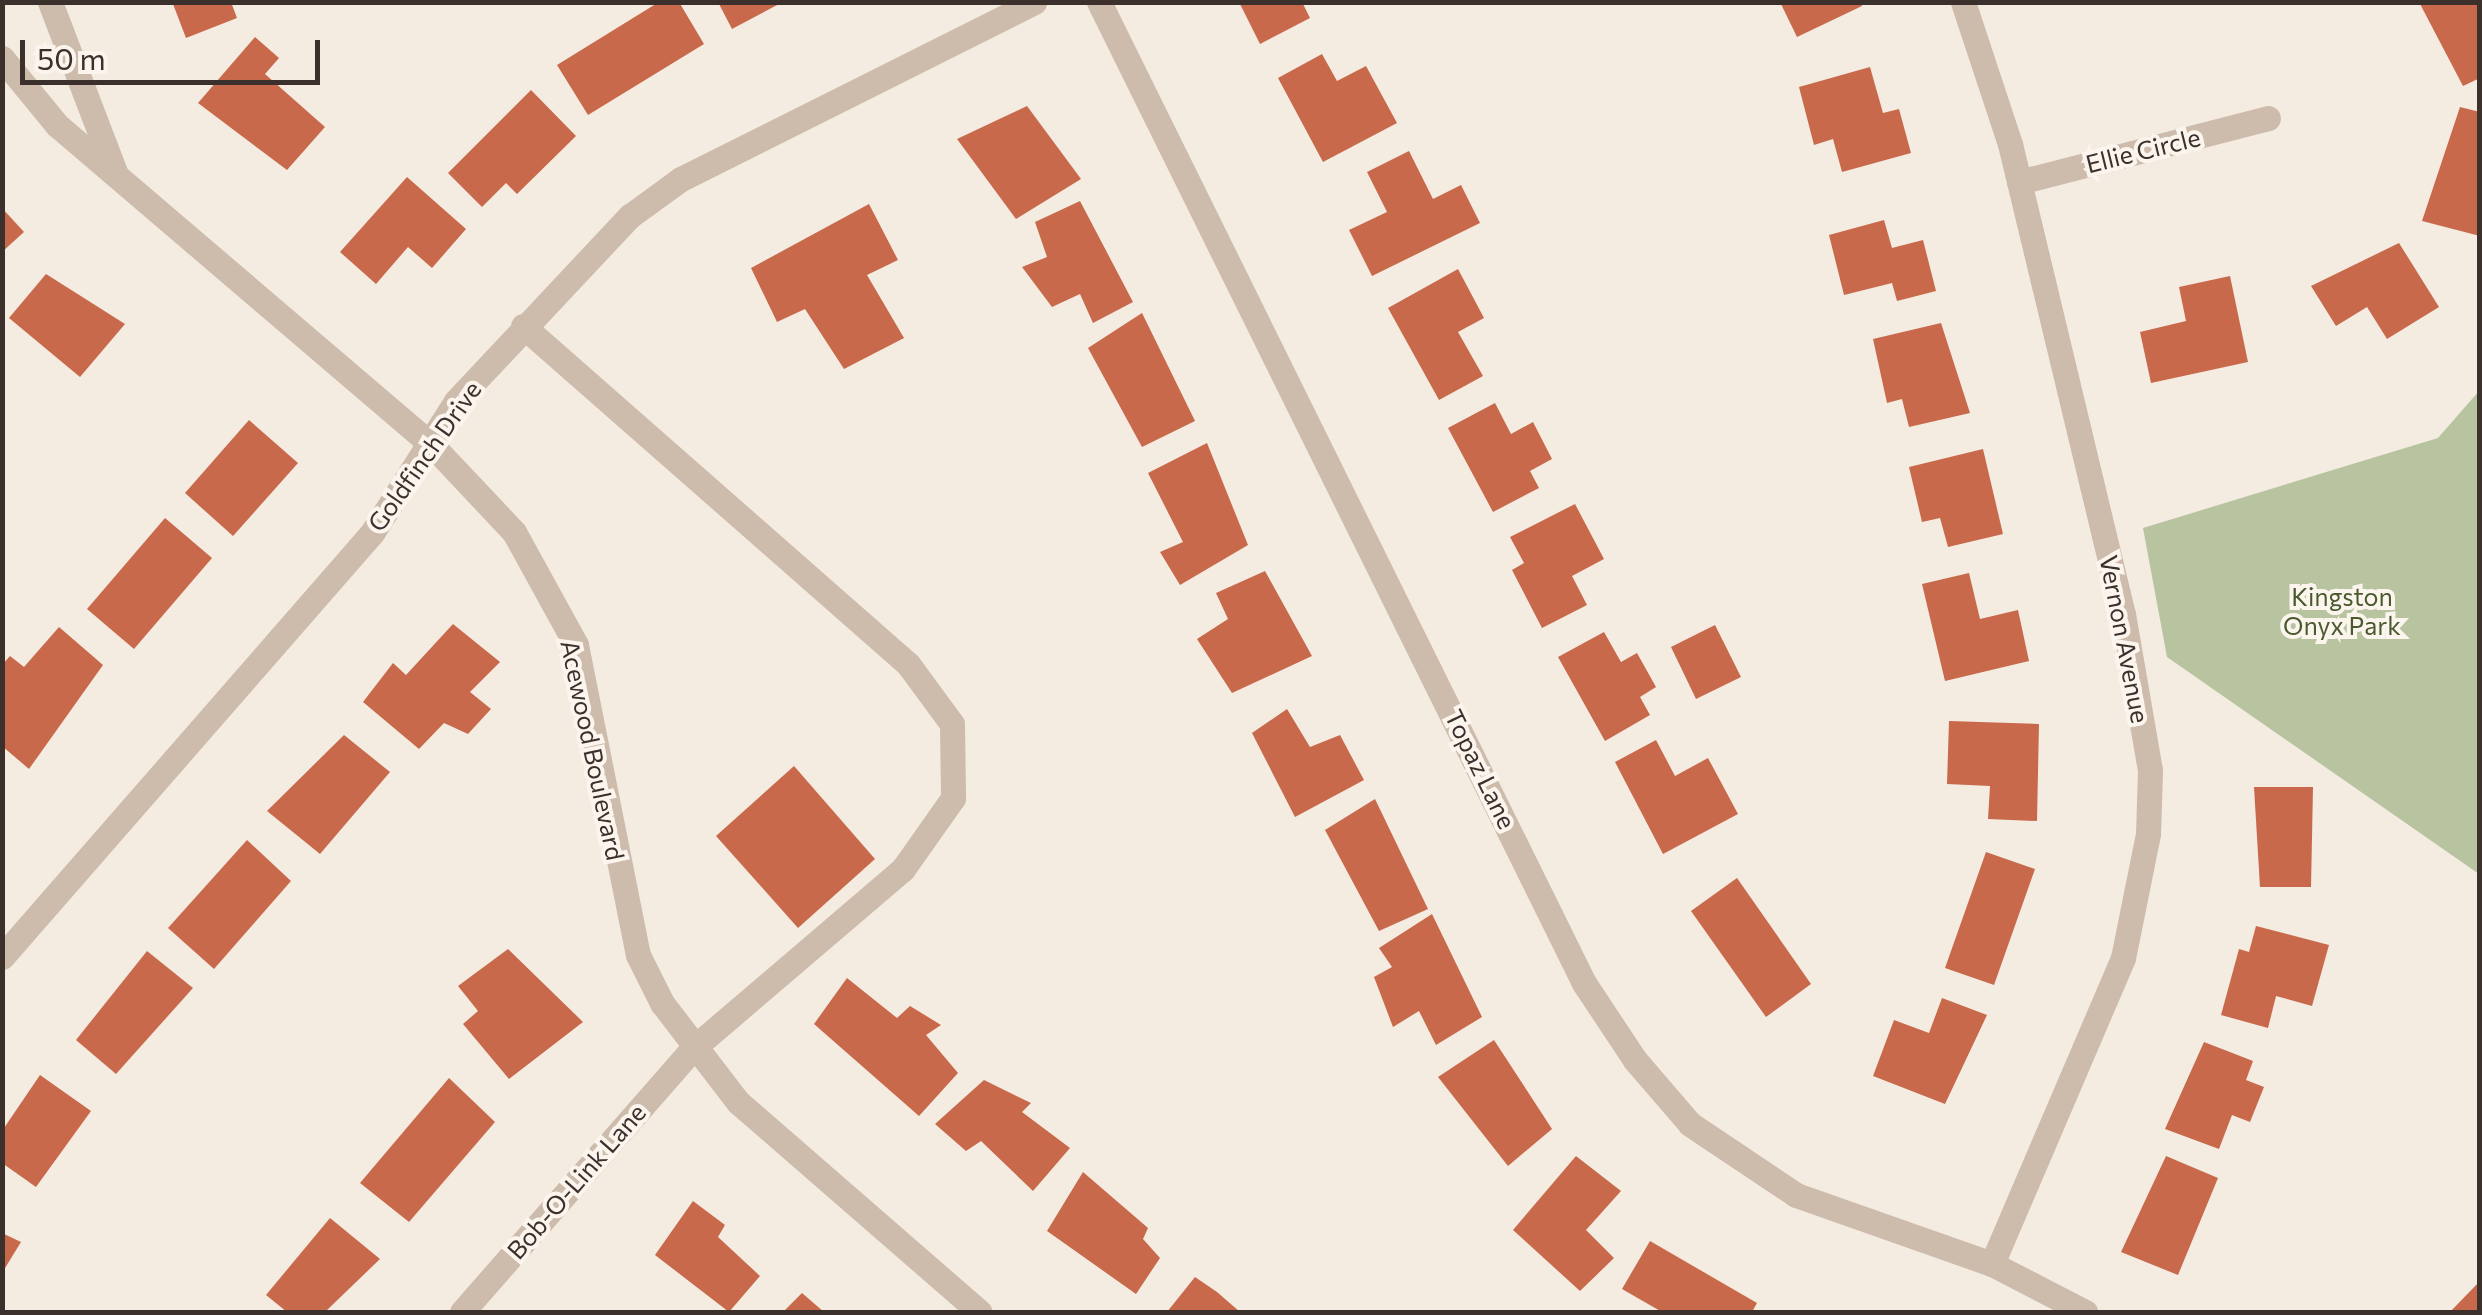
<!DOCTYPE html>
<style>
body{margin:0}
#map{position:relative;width:2482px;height:1315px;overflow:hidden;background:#f4ebe1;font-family:Commissioner,sans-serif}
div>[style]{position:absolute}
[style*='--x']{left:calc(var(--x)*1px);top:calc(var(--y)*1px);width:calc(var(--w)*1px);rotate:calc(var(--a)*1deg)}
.green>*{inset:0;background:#b8c4a0}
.building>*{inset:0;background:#c8694b}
.service>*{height:25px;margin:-12.5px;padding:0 12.5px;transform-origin:12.5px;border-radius:12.5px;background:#cdbbac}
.minor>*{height:25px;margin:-12.5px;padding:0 12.5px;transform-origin:12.5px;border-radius:12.5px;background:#cdbbac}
.tertiary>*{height:25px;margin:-12.5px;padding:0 12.5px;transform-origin:12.5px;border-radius:12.5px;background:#cdbbac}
span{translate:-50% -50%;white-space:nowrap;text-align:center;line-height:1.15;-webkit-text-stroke:8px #fbf5ee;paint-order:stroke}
.street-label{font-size:25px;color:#3b302b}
.park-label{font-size:25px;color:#4a5a2e}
.frame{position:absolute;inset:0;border:5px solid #3b302b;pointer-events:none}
.scale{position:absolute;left:20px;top:40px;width:300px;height:45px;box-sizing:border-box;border:5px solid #3b302b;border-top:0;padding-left:12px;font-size:30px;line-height:35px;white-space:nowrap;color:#3b302b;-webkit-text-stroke:8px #fbf5ee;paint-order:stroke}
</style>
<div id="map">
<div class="green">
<div style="clip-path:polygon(2479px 391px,2479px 874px,2167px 657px,2143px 528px,2438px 438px)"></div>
</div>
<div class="building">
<div style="clip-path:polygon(158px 2px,231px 2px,237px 18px,186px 38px,173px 4px)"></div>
<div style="clip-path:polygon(659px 2px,679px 2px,704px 44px,588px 115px,557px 65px)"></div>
<div style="clip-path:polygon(718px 2px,783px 2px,732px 29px)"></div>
<div style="clip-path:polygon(1239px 2px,1302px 2px,1310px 18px,1260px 44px)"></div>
<div style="clip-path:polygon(1780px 2px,1860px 2px,1862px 6px,1797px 37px)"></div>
<div style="clip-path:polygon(2419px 2px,2480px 2px,2480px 78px,2463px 86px)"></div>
<div style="clip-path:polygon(255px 37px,279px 58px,265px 74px,325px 127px,287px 170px,198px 103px)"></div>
<div style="clip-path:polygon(1322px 54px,1337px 81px,1366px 66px,1397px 123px,1323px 162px,1278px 78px)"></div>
<div style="clip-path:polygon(1870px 67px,1883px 113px,1899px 109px,1911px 153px,1842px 172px,1833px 139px,1814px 145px,1799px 87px)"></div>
<div style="clip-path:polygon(531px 90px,576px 136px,517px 194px,506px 183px,482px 207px,448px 173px)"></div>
<div style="clip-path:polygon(1027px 106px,1081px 179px,1016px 219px,957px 139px)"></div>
<div style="clip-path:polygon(2460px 107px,2480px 112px,2480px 236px,2422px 221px)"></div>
<div style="clip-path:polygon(1409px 151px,1433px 199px,1461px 185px,1480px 223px,1372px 276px,1349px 230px,1387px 212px,1367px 172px)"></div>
<div style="clip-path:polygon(407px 177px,466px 229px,432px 268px,408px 247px,376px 284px,340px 252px)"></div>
<div style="clip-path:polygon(1080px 201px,1133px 302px,1093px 323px,1080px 294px,1052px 307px,1022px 267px,1047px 257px,1035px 222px)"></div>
<div style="clip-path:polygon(869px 204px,898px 260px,867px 275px,904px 338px,844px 369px,805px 309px,777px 322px,751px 268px)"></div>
<div style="clip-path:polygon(2px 208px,24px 232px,2px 252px)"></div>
<div style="clip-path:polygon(1884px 220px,1892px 248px,1923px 240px,1936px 291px,1897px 301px,1892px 283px,1844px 295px,1829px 235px)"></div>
<div style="clip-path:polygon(2399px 243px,2439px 307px,2387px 339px,2367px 307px,2336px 326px,2311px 286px)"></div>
<div style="clip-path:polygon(1458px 269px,1484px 318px,1458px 332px,1483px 376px,1439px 400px,1388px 308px)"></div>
<div style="clip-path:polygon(46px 274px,125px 324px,80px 377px,9px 318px)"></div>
<div style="clip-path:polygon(2230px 276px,2248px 362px,2151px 383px,2140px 332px,2186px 321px,2179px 287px)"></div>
<div style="clip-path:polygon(1142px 313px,1195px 421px,1142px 447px,1088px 348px)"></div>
<div style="clip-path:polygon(1941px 323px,1970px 413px,1909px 427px,1902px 399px,1887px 403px,1873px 339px)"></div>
<div style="clip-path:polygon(1495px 403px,1511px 434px,1533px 422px,1552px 459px,1530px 471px,1539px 488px,1493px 512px,1448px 428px)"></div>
<div style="clip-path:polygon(249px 420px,298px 463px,233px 536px,185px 493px)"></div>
<div style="clip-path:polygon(1207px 443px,1248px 545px,1180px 585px,1160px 552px,1183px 542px,1148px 473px)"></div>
<div style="clip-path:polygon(1983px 449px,2003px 534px,1948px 547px,1940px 518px,1922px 522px,1909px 467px)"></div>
<div style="clip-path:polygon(1575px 504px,1604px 559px,1572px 576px,1587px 605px,1542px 628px,1512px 570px,1524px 563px,1510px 537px)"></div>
<div style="clip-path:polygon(165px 518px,212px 558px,134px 649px,87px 609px)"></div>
<div style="clip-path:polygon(1265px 571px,1312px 656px,1232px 693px,1197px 639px,1228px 619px,1216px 593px)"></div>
<div style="clip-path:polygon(1969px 573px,1980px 619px,2018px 610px,2029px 661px,1945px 681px,1922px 584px)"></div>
<div style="clip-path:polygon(453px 624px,500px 662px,470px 692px,491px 709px,468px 734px,444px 723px,419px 749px,363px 702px,393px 663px,406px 675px)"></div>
<div style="clip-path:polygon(1715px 625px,1741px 677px,1696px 699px,1671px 647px)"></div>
<div style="clip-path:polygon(59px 627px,103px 665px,29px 769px,2px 746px,2px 665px,10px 656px,24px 667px)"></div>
<div style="clip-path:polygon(1604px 632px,1621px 662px,1637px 653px,1656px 687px,1640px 697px,1650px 715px,1605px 741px,1558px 657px)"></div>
<div style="clip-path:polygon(1287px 709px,1310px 747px,1340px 735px,1364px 780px,1295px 817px,1252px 733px)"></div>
<div style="clip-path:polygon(1949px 721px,2039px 724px,2037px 821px,1988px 819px,1990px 786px,1947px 784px)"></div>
<div style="clip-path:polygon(344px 735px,390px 772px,320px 854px,267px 811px)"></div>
<div style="clip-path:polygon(1656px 740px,1675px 776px,1708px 758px,1738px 814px,1663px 854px,1615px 762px)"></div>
<div style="clip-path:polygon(794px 766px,875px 859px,798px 928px,716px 836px)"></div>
<div style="clip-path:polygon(2254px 787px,2313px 787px,2311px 887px,2260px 887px)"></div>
<div style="clip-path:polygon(1375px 799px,1428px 909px,1379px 931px,1325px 830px)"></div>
<div style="clip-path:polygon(247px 840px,291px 881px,214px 969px,168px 928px)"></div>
<div style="clip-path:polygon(1986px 852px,2035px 869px,1994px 985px,1945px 968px)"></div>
<div style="clip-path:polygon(1737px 878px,1811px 984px,1766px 1017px,1691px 911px)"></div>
<div style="clip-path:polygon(1432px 914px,1482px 1017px,1436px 1045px,1419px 1011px,1393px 1027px,1374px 977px,1392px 967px,1379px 948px)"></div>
<div style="clip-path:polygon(2256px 926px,2329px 945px,2312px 1006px,2276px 996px,2268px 1028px,2221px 1015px,2239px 949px,2249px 952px)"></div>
<div style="clip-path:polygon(508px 949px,583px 1022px,509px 1079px,463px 1024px,478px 1011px,458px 986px)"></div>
<div style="clip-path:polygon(147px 951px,193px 988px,116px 1074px,76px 1040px)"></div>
<div style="clip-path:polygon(847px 978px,897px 1018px,910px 1006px,941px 1025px,926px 1035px,958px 1073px,919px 1116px,814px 1024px)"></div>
<div style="clip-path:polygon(1942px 998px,1987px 1015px,1945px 1104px,1873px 1076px,1894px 1020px,1929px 1033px)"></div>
<div style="clip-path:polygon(1494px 1040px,1552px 1129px,1508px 1166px,1438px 1077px)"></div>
<div style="clip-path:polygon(2204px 1042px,2253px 1061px,2246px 1080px,2264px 1087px,2250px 1122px,2232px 1115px,2219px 1149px,2165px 1129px)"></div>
<div style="clip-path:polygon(40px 1075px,91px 1111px,36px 1187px,2px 1163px,2px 1131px)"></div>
<div style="clip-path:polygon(449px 1078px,495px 1122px,409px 1222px,360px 1183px)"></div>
<div style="clip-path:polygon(984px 1080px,1031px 1103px,1022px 1112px,1070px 1148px,1033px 1191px,981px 1141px,966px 1151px,935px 1124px)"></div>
<div style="clip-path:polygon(1576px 1156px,1621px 1191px,1586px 1230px,1614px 1258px,1580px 1291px,1513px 1230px)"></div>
<div style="clip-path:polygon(2166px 1156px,2218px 1178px,2178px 1275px,2121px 1252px)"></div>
<div style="clip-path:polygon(1083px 1172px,1148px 1228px,1143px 1239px,1160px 1258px,1136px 1294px,1047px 1231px)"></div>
<div style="clip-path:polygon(693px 1201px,725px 1225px,718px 1237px,760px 1276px,729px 1312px,655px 1255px)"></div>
<div style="clip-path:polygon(330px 1218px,380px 1259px,325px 1312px,287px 1312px,266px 1295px)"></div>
<div style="clip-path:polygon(2px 1233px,21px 1242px,2px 1273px)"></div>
<div style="clip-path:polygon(1650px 1241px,1757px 1303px,1752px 1312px,1662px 1312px,1622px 1289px)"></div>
<div style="clip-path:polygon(1195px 1277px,1217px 1292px,1240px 1312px,1167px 1312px)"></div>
<div style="clip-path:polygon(2480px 1281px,2480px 1312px,2450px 1312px)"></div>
<div style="clip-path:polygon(802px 1293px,824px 1312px,783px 1312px)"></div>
</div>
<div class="service">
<div style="--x:523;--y:326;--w:512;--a:41.28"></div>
<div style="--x:908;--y:664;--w:74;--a:53.7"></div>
<div style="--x:952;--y:724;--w:74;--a:89.2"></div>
<div style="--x:953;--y:798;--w:87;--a:125.2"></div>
<div style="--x:903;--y:869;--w:279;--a:139.5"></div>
</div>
<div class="minor">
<div style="--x:1099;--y:2;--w:1094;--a:63.69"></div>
<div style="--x:1584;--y:983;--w:92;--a:56.5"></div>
<div style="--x:1635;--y:1060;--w:84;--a:49.3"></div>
<div style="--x:1690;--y:1124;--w:128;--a:33.8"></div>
<div style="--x:1796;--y:1195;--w:208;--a:19.4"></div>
<div style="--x:1992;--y:1264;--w:105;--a:27.3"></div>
<div style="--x:1963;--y:2;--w:150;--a:71.7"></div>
<div style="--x:2010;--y:144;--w:483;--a:76.5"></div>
<div style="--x:2123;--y:614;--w:159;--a:80.2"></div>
<div style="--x:2150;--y:771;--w:63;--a:91.8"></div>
<div style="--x:2148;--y:834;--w:126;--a:101.4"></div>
<div style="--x:2123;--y:958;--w:333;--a:113.2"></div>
<div style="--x:2019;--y:182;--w:257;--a:-14.4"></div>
<div style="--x:2;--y:957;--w:563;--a:-48.89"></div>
<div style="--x:372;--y:533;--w:156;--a:-57.5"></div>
<div style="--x:456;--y:401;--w:254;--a:-46.8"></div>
<div style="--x:630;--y:216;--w:63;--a:-36"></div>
<div style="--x:681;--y:179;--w:395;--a:-26.6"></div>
<div style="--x:462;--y:1312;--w:348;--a:-48.8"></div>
</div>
<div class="tertiary">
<div style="--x:50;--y:2;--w:185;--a:69.1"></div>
<div style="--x:2;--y:58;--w:87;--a:50.6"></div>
<div style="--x:57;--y:125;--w:492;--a:40.5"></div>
<div style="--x:431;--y:444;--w:121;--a:46.7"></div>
<div style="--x:514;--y:532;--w:129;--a:61.2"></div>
<div style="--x:576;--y:645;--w:316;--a:78.7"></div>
<div style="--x:638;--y:955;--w:54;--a:63.4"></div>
<div style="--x:662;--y:1003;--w:125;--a:52.5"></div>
<div style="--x:738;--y:1102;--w:320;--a:41"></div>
</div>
<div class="street-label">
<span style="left:2143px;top:150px;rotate:-14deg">Ellie Circle</span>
<span style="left:424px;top:456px;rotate:-55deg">Goldfinch Drive</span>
<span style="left:2125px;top:639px;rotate:79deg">Vernon Avenue</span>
<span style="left:593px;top:750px;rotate:78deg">Acewood Boulevard</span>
<span style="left:1481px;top:769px;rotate:64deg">Topaz Lane</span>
<span style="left:576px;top:1181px;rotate:-49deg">Bob-O-Link Lane</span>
</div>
<div class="park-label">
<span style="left:2342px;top:611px">Kingston<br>Onyx Park</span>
</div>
<div class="frame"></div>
<div class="scale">50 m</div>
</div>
